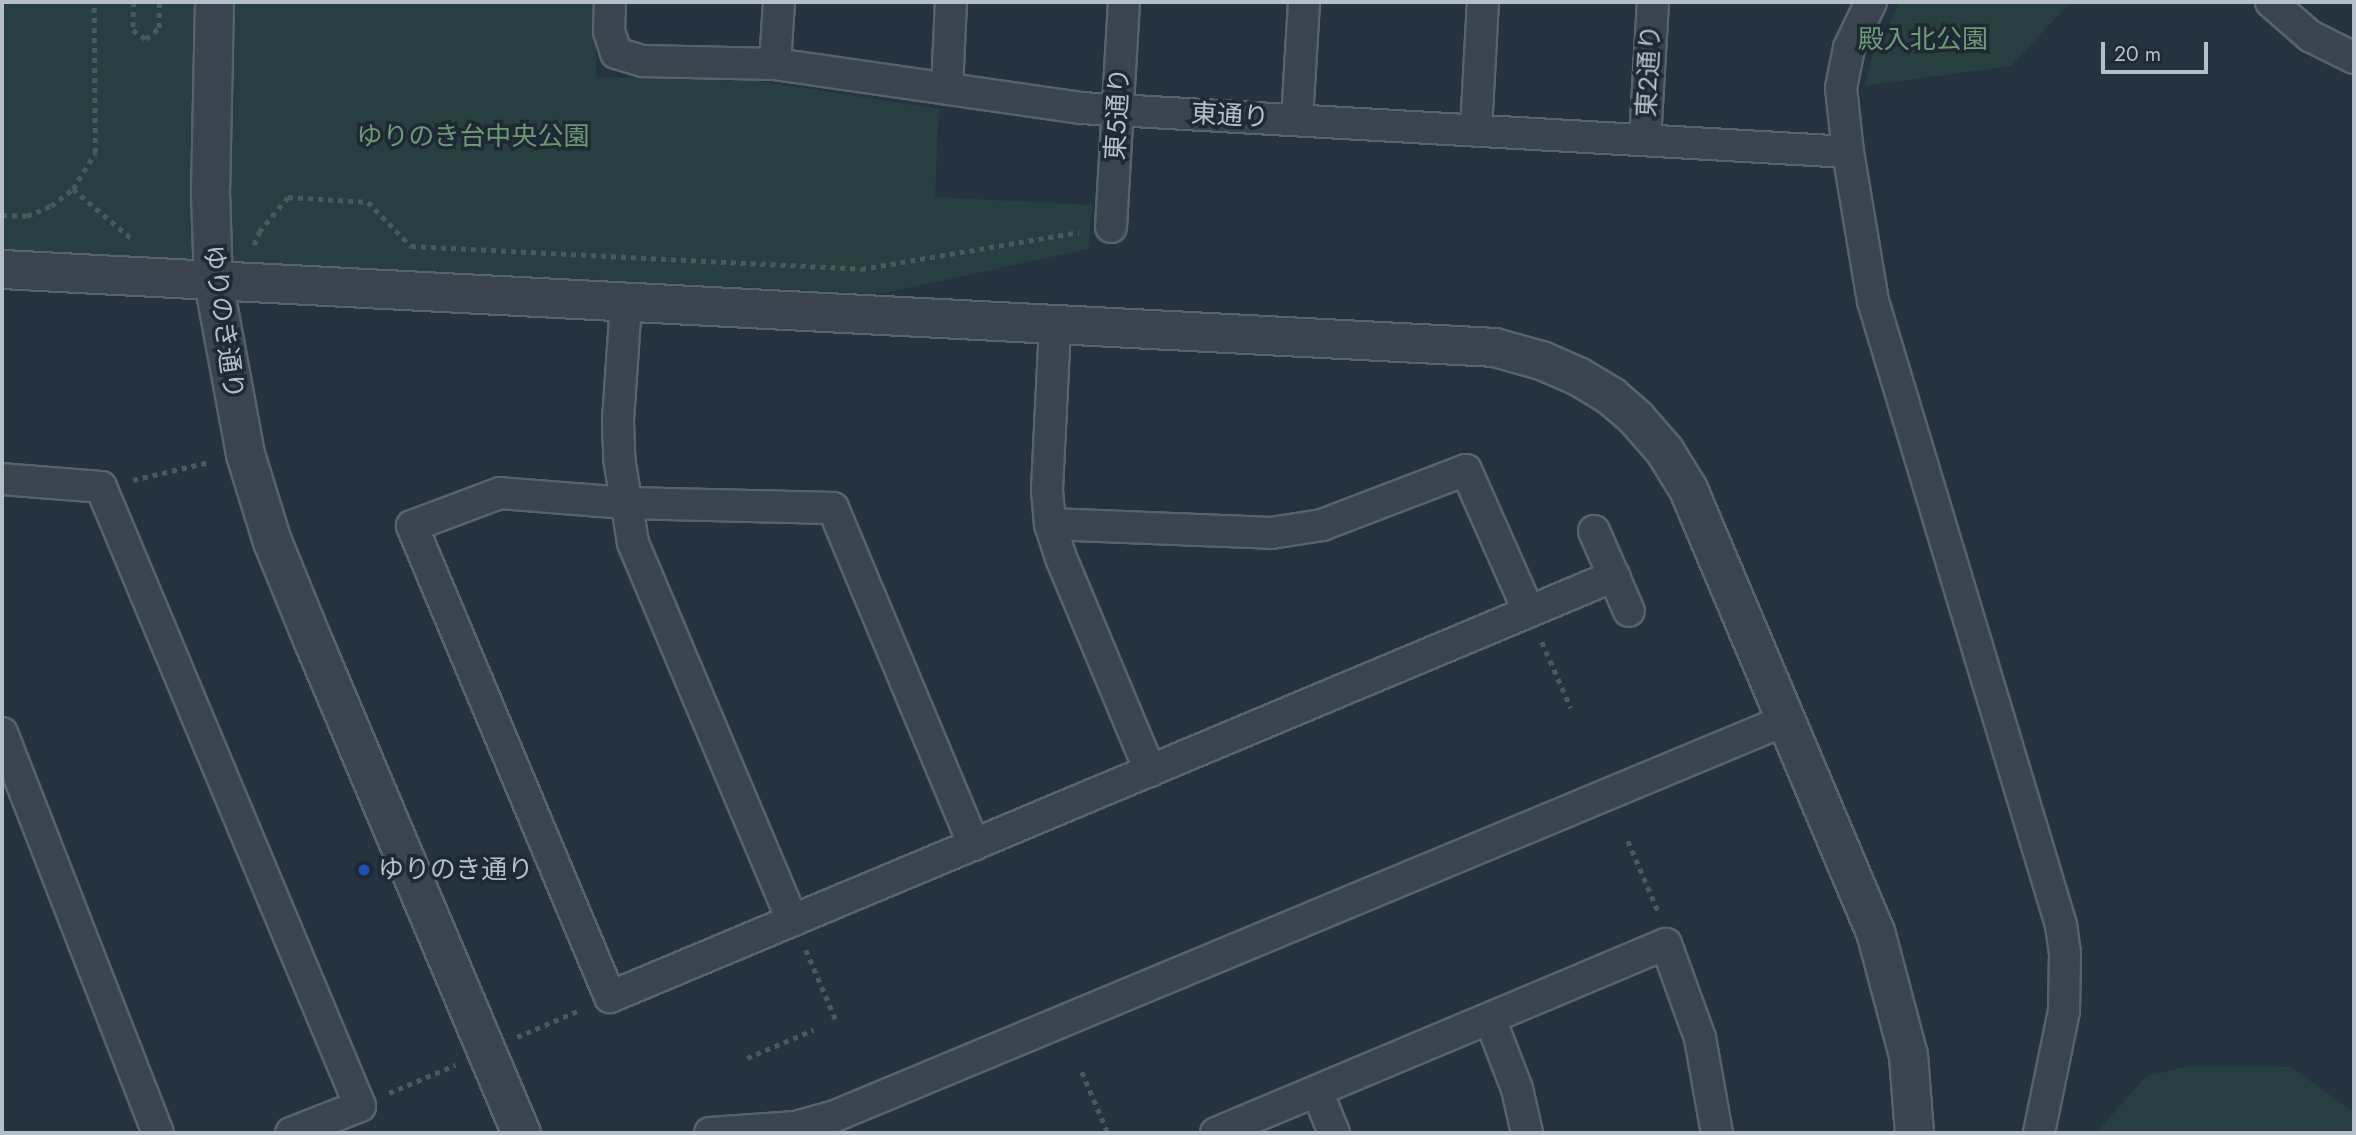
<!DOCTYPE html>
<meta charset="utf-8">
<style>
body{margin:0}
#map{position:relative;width:2356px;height:1135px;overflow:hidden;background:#25323f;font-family:Jost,"Noto Sans JP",sans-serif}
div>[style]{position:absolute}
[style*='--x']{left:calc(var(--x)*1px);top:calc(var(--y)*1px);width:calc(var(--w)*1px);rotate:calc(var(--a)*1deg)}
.green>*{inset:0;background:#273f40}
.path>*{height:4.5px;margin-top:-2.25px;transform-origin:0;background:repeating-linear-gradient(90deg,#455b5d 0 5px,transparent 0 10px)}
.roads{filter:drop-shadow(2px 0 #57626c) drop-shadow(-2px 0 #57626c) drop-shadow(0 2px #57626c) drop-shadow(0 -2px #57626c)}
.minor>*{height:30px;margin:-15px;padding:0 15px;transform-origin:15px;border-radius:15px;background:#39444f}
.tertiary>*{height:37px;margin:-18.5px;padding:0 18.5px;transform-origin:18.5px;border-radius:18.5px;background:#39444f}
.dots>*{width:19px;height:19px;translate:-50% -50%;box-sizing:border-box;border:4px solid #1e2934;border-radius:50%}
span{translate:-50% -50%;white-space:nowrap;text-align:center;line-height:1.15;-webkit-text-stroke:7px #1e2934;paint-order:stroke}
.park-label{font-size:26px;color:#6d9a74}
.street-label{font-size:26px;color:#b5bfc9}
.poi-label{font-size:26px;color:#b5bfc9}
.left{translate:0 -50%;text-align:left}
.frame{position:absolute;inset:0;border:4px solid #b5bfc9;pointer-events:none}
.scale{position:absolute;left:2101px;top:42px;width:107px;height:32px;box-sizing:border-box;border:4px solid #b5bfc9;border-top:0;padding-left:9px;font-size:21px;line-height:24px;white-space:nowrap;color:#b5bfc9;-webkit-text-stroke:5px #1e2934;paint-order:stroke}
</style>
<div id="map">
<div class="green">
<div style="clip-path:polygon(2px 2px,596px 2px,596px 77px,760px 81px,939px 109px,935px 197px,1093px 205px,1088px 249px,880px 294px,2px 250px)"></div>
<div style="clip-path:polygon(1900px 2px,2071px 2px,2011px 66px,1864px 86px,1873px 55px)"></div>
<div style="clip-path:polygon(2190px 1066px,2291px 1067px,2354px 1112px,2354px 1133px,2096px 1133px,2146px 1076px)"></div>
</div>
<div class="path">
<div style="--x:134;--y:2;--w:28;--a:92"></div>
<div style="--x:133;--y:30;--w:16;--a:35"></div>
<div style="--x:146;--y:39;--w:17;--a:-40"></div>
<div style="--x:159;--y:28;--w:26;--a:-90"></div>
<div style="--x:73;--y:189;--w:76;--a:40.2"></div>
<div style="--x:2;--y:215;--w:25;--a:2"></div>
<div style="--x:27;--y:216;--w:26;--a:-23"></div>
<div style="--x:51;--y:206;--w:28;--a:-38"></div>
<div style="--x:73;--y:189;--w:42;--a:-58.6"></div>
<div style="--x:95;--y:153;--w:151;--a:-90.4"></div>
<div style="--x:254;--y:245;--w:14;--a:-69"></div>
<div style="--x:259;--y:232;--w:45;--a:-50.4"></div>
<div style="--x:288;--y:197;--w:80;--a:3.6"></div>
<div style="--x:368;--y:202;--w:62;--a:45.7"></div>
<div style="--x:411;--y:246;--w:451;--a:2.9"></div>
<div style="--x:861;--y:269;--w:221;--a:-9.6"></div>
<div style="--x:133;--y:480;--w:78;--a:-13.3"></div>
<div style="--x:1542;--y:642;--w:72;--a:66.3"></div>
<div style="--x:1628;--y:841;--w:78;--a:66.7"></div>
<div style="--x:806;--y:950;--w:76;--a:66.8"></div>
<div style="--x:517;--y:1037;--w:69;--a:-23.2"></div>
<div style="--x:747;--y:1058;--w:72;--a:-23"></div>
<div style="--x:1082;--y:1072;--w:66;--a:66.9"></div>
<div style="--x:389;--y:1093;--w:72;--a:-23"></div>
</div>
<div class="roads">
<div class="minor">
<div style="--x:610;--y:2;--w:29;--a:92"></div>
<div style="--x:609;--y:31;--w:23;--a:72"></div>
<div style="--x:616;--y:53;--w:28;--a:17"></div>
<div style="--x:643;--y:61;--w:132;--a:1.3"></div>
<div style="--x:775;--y:64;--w:309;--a:8.2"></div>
<div style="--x:1081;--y:108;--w:768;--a:3.28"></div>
<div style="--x:1871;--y:2;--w:51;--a:115.6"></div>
<div style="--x:1849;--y:48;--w:41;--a:101.3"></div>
<div style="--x:1841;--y:88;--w:64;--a:83.8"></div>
<div style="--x:1848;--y:152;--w:151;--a:80.5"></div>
<div style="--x:1873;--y:301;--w:652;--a:73.23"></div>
<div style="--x:2061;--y:925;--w:28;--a:82"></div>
<div style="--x:2065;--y:953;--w:58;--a:91"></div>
<div style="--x:2064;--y:1011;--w:125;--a:101.6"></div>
<div style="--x:2271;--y:2;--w:52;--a:41.1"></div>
<div style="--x:2310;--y:36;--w:49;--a:26.6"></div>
<div style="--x:775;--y:64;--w:62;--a:-86.3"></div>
<div style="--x:947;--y:89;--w:87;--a:-87.4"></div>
<div style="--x:1297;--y:120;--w:118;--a:-86.6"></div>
<div style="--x:1476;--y:130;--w:128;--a:-86.9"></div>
<div style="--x:1645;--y:140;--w:138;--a:-86.7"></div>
<div style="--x:1111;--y:227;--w:225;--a:-86.7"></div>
<div style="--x:626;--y:303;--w:118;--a:93.9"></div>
<div style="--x:618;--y:421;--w:37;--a:88"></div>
<div style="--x:619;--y:458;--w:86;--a:80.6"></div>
<div style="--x:633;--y:543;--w:410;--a:67.1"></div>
<div style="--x:1055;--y:326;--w:164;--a:92.8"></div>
<div style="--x:1047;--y:490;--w:34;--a:85"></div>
<div style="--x:1050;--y:524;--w:36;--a:72"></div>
<div style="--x:1061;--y:558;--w:231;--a:67.3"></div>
<div style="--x:2;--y:479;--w:99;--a:4.6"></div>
<div style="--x:101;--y:487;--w:671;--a:67.29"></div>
<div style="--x:360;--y:1106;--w:74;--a:158.6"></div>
<div style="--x:1050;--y:524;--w:221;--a:2.3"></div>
<div style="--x:1271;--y:533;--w:52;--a:-8.9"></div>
<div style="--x:1322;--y:525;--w:154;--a:-20.9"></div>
<div style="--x:1466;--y:470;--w:155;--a:66.1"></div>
<div style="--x:1594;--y:531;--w:87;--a:66.4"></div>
<div style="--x:2;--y:733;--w:429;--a:68.7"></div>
<div style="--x:974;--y:845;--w:365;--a:-112.7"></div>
<div style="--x:833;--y:508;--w:207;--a:-178.6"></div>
<div style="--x:626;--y:503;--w:126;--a:-175.5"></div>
<div style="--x:500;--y:493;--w:94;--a:159.4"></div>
<div style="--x:412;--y:526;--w:511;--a:67.2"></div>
<div style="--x:610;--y:997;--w:1089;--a:-22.75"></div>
<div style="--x:1490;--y:1019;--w:75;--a:68.9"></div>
<div style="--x:1517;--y:1089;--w:45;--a:77.2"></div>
<div style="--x:1317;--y:1091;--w:45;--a:68"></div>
<div style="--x:710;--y:1133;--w:86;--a:-4"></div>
<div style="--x:796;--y:1127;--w:41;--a:-15.8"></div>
<div style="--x:835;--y:1116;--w:1030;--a:-22.61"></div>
<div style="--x:1216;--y:1133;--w:488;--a:-22.8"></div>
<div style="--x:1666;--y:944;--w:100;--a:70.1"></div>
<div style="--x:1700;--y:1038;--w:97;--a:79.9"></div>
</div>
<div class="tertiary">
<div style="--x:214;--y:2;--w:190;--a:91.2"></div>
<div style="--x:210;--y:192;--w:89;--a:88.1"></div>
<div style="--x:213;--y:281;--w:176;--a:79.5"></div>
<div style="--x:245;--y:454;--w:91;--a:72.8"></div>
<div style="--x:272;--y:541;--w:106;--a:67.8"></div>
<div style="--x:312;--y:639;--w:536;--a:67.07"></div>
<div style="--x:2;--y:269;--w:1494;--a:2.99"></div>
<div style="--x:1494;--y:347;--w:49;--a:15.5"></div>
<div style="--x:1541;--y:360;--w:40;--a:23.4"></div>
<div style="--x:1578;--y:376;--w:39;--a:31"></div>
<div style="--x:1611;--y:396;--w:33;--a:41"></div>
<div style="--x:1636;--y:418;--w:43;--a:48.8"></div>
<div style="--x:1664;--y:450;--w:46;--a:58.4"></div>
<div style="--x:1688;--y:489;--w:480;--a:67.1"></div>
<div style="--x:1875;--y:931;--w:128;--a:75.1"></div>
<div style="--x:1908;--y:1055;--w:78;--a:85.6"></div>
</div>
</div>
<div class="dots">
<div style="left:364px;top:870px;background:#1a4fb4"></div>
</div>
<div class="park-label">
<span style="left:1923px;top:40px">殿入北公園</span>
<span style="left:473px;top:137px">ゆりのき台中央公園</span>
</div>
<div class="street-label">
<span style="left:1649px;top:71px;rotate:-87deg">東2通り</span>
<span style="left:1118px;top:114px;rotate:-87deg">東5通り</span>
<span style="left:1230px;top:116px;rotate:3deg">東通り</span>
<span style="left:223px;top:322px;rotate:82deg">ゆりのき通り</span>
</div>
<div class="poi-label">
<span class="left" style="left:378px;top:870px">ゆりのき通り</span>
</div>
<div class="frame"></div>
<div class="scale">20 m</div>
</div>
